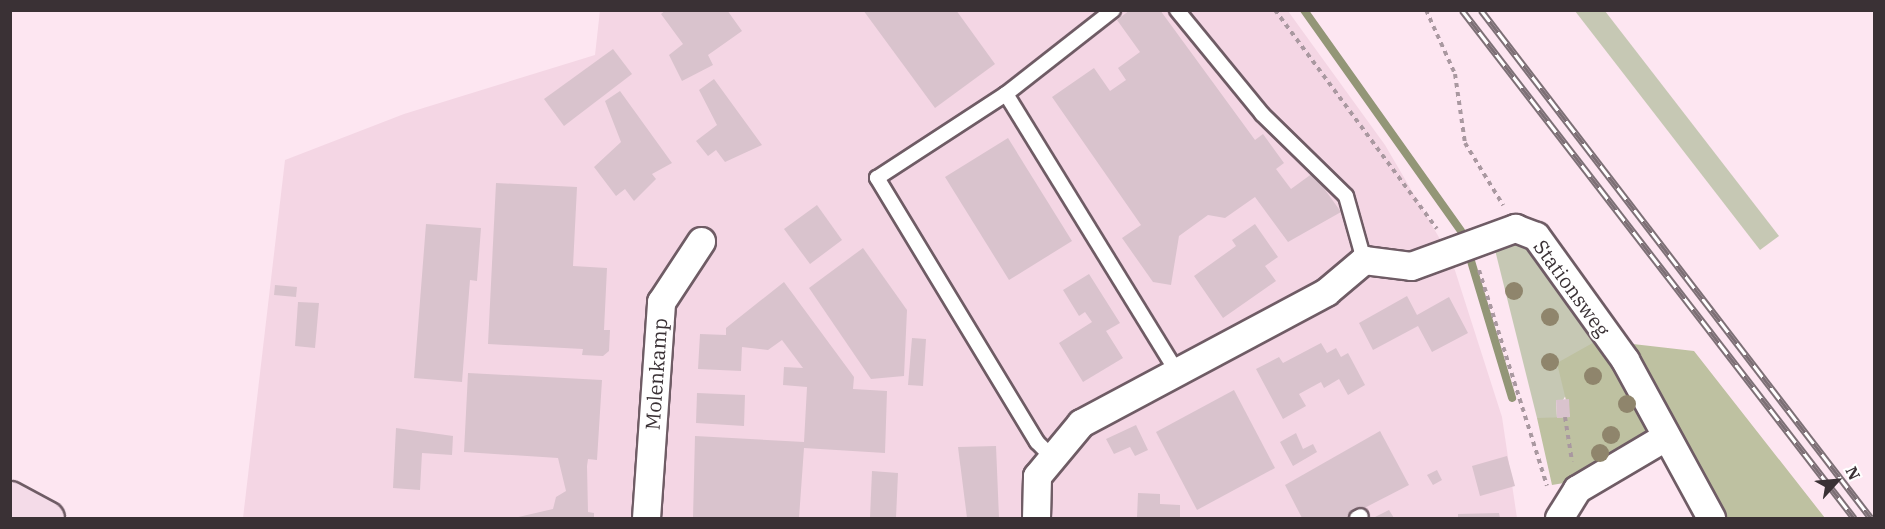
<!DOCTYPE html>
<style>
body{margin:0}
#map{position:relative;width:1885px;height:529px;overflow:hidden;background:#fde6f1;font-family:"IBM Plex Serif",serif}
div>[style]{position:absolute}
[style*='--x']{left:calc(var(--x)*1px);top:calc(var(--y)*1px);width:calc(var(--w)*1px);rotate:calc(var(--a)*1deg)}
.built>*{inset:0;background:#f4d6e4}
.green>*{inset:0;background:#c6c8b4}
.forest>*{inset:0;background:#bec1a1}
.stream>*{height:8px;margin:-4px;padding:0 4px;transform-origin:4px;border-radius:4px;background:#939677}
.building>*{inset:0;background:#d9c3cd}
.path>*{height:4px;margin-top:-2px;transform-origin:0;background:repeating-linear-gradient(90deg,#a998a0 0 4.5px,transparent 0 9px)}
.roads{filter:drop-shadow(2px 0 #6f5c65) drop-shadow(-2px 0 #6f5c65) drop-shadow(0 2px #6f5c65) drop-shadow(0 -2px #6f5c65)}
.lane>*{height:14px;margin:-7px;padding:0 7px;transform-origin:7px;border-radius:7px;background:#fff}
.street>*{height:27px;margin:-13.5px;padding:0 13.5px;transform-origin:13.5px;border-radius:13.5px;background:#fff}
.secondary>*{height:33px;margin:-16.5px;padding:0 16.5px;transform-origin:16.5px;border-radius:16.5px;background:#f4dbe8}
.rail>*{height:7px;margin-top:-3.5px;transform-origin:0;background:repeating-linear-gradient(90deg,#fff 0 14px,#7d7076 0 28px);box-sizing:border-box;border-block:2px solid #7d7076}
.trees>*{width:18px;height:18px;margin:-9px;border-radius:50%;background:#8f856c}
span{translate:-50% -50%;white-space:nowrap;text-align:center;line-height:1.15;-webkit-text-stroke:4.5px #fff;paint-order:stroke}
.street-label{font-size:20px;color:#3a3135}
.frame{position:absolute;inset:0;border:12px solid #3a3135;pointer-events:none}
.north{position:absolute;left:1807px;top:451px;width:60px;height:60px;-webkit-text-stroke:4px #fff;paint-order:stroke;rotate:64deg;font-size:16px;font-weight:700;line-height:24px;text-align:center;color:#3a3135}
.north::after{content:'';display:block;margin:auto;width:21px;height:27px;background:#3a3135;clip-path:polygon(50% 0,100% 100%,50% 72%,0 100%)}
</style>
<div id="map">
<div class="built">
<div style="clip-path:polygon(600px 10px,1288px 11px,1385px 145px,1451px 258px,1502px 417px,1517px 518px,243px 518px,285px 160px,404px 114px,595px 55px)"></div>
</div>
<div class="green">
<div style="clip-path:polygon(1575px 11px,1605px 11px,1779px 236px,1760px 250px)"></div>
<div style="clip-path:polygon(1512px 241px,1523px 243px,1598px 340px,1563px 400px,1556px 400px,1557px 418px,1537px 418px,1494px 246px)"></div>
</div>
<div class="forest">
<div style="clip-path:polygon(1598px 340px,1694px 351px,1825px 518px,1718px 518px,1669px 435px,1582px 480px,1552px 485px,1537px 418px,1570px 417px,1557px 363px)"></div>
</div>
<div class="stream">
<div style="--x:1304;--y:10;--w:271;--a:54.6"></div>
<div style="--x:1471;--y:261;--w:143;--a:73.3"></div>
</div>
<div class="building">
<div style="clip-path:polygon(666px 10px,727px 10px,742px 31px,708px 55px,713px 65px,682px 81px,669px 55px,683px 44px,661px 14px)"></div>
<div style="clip-path:polygon(863px 10px,956px 10px,995px 64px,935px 108px)"></div>
<div style="clip-path:polygon(1130px 10px,1160px 10px,1255px 140px,1263px 134px,1284px 163px,1276px 169px,1291px 189px,1313px 173px,1341px 212px,1288px 242px,1255px 197px,1225px 218px,1208px 215px,1179px 236px,1171px 285px,1153px 282px,1122px 238px,1141px 225px,1052px 97px,1094px 68px,1110px 91px,1126px 80px,1118px 68px,1140px 52px,1117px 20px)"></div>
<div style="clip-path:polygon(613px 49px,632px 74px,564px 126px,544px 99px)"></div>
<div style="clip-path:polygon(714px 79px,762px 145px,725px 162px,716px 150px,708px 156px,696px 141px,717px 125px,699px 90px)"></div>
<div style="clip-path:polygon(620px 91px,672px 163px,652px 174px,656px 179px,634px 201px,625px 189px,616px 196px,594px 167px,621px 142px,605px 101px)"></div>
<div style="clip-path:polygon(1008px 138px,1072px 241px,1009px 280px,945px 177px)"></div>
<div style="clip-path:polygon(496px 183px,577px 187px,573px 266px,607px 268px,604px 330px,610px 330px,609px 351px,603px 356px,582px 355px,583px 349px,488px 344px)"></div>
<div style="clip-path:polygon(817px 205px,842px 240px,810px 264px,784px 229px)"></div>
<div style="clip-path:polygon(426px 224px,481px 228px,477px 281px,470px 280px,462px 382px,414px 378px)"></div>
<div style="clip-path:polygon(1255px 224px,1278px 257px,1265px 266px,1276px 281px,1223px 318px,1194px 276px,1236px 246px,1232px 240px)"></div>
<div style="clip-path:polygon(863px 248px,907px 310px,904px 376px,871px 379px,809px 288px)"></div>
<div style="clip-path:polygon(1089px 274px,1120px 323px,1106px 331px,1123px 358px,1083px 382px,1059px 343px,1092px 322px,1085px 312px,1079px 316px,1063px 290px)"></div>
<div style="clip-path:polygon(784px 282px,854px 377px,853px 389px,887px 391px,885px 453px,804px 448px,799px 518px,693px 518px,695px 436px,804px 442px,807px 387px,783px 385px,784px 367px,803px 368px,782px 340px,768px 350px,742px 347px,741px 371px,698px 369px,700px 334px,726px 335px,726px 328px)"></div>
<div style="clip-path:polygon(275px 285px,297px 287px,296px 297px,274px 295px)"></div>
<div style="clip-path:polygon(1407px 296px,1417px 315px,1449px 297px,1468px 333px,1432px 352px,1418px 326px,1373px 350px,1359px 323px)"></div>
<div style="clip-path:polygon(298px 302px,319px 303px,315px 348px,295px 346px)"></div>
<div style="clip-path:polygon(912px 338px,926px 339px,923px 386px,908px 385px)"></div>
<div style="clip-path:polygon(1321px 343px,1327px 353px,1336px 348px,1341px 357px,1348px 353px,1365px 385px,1348px 395px,1339px 379px,1324px 388px,1321px 382px,1299px 394px,1306px 406px,1283px 419px,1256px 369px,1279px 357px,1283px 363px)"></div>
<div style="clip-path:polygon(468px 373px,602px 380px,597px 460px,588px 459px,587px 466px,588px 512px,594px 513px,594px 518px,514px 518px,553px 509px,556px 497px,566px 491px,558px 458px,464px 452px)"></div>
<div style="clip-path:polygon(1234px 390px,1275px 468px,1197px 510px,1156px 432px)"></div>
<div style="clip-path:polygon(697px 393px,745px 395px,744px 426px,696px 423px)"></div>
<div style="clip-path:polygon(1569px 399px,1570px 417px,1557px 418px,1556px 400px)"></div>
<div style="clip-path:polygon(1136px 425px,1148px 450px,1135px 456px,1130px 447px,1114px 454px,1106px 439px)"></div>
<div style="clip-path:polygon(396px 428px,453px 436px,452px 455px,422px 453px,420px 490px,393px 488px)"></div>
<div style="clip-path:polygon(1380px 431px,1409px 485px,1345px 518px,1302px 518px,1285px 485px)"></div>
<div style="clip-path:polygon(1296px 433px,1303px 449px,1313px 444px,1317px 452px,1293px 466px,1280px 442px)"></div>
<div style="clip-path:polygon(996px 446px,999px 518px,967px 518px,958px 447px)"></div>
<div style="clip-path:polygon(1507px 456px,1515px 486px,1480px 496px,1472px 466px)"></div>
<div style="clip-path:polygon(1437px 470px,1442px 480px,1433px 485px,1427px 475px)"></div>
<div style="clip-path:polygon(872px 471px,898px 473px,896px 518px,870px 518px)"></div>
<div style="clip-path:polygon(1138px 493px,1160px 494px,1160px 504px,1180px 505px,1180px 518px,1137px 518px)"></div>
<div style="clip-path:polygon(1389px 510px,1394px 518px,1373px 518px)"></div>
<div style="clip-path:polygon(1499px 513px,1500px 518px,1458px 518px,1458px 514px)"></div>
</div>
<div class="path">
<div style="--x:1275;--y:10;--w:272;--a:53.5"></div>
<div style="--x:1426;--y:10;--w:70;--a:65.6"></div>
<div style="--x:1455;--y:74;--w:70;--a:81.8"></div>
<div style="--x:1465;--y:143;--w:73;--a:58.5"></div>
<div style="--x:1479;--y:270;--w:226;--a:72.5"></div>
<div style="--x:1565;--y:417;--w:45;--a:81"></div>
</div>
<div class="roads">
<div class="lane">
<div style="--x:1177;--y:10;--w:134;--a:50.7"></div>
<div style="--x:1262;--y:114;--w:117;--a:44.3"></div>
<div style="--x:1346;--y:196;--w:66;--a:74.3"></div>
<div style="--x:1006;--y:94;--w:329;--a:58.4"></div>
<div style="--x:1051;--y:456;--w:20;--a:-135"></div>
<div style="--x:1037;--y:442;--w:309;--a:-121.2"></div>
<div style="--x:877;--y:178;--w:154;--a:-33.1"></div>
<div style="--x:1006;--y:94;--w:136;--a:-38.1"></div>
<div style="--x:1357;--y:518;--w:4;--a:-27"></div>
</div>
<div class="street">
<div style="--x:646;--y:518;--w:217;--a:-86"></div>
<div style="--x:661;--y:302;--w:73;--a:-56.7"></div>
<div style="--x:1036;--y:518;--w:42;--a:-88.6"></div>
<div style="--x:1037;--y:476;--w:69;--a:-50.3"></div>
<div style="--x:1081;--y:423;--w:278;--a:-28.1"></div>
<div style="--x:1326;--y:292;--w:50;--a:-40.1"></div>
<div style="--x:1364;--y:260;--w:47;--a:7.3"></div>
<div style="--x:1411;--y:266;--w:111;--a:-20.1"></div>
<div style="--x:1515;--y:228;--w:22;--a:21"></div>
<div style="--x:1536;--y:236;--w:153;--a:54.3"></div>
<div style="--x:1625;--y:360;--w:180;--a:61.4"></div>
<div style="--x:1559;--y:518;--w:34;--a:-58"></div>
<div style="--x:1577;--y:489;--w:102;--a:-30.6"></div>
</div>
<div class="secondary">
<div style="--x:10;--y:498;--w:42;--a:28.4"></div>
</div>
</div>
<div class="rail">
<div style="--x:1462;--y:10;--w:642;--a:52.34"></div>
<div style="--x:1481;--y:10;--w:640;--a:52.49"></div>
</div>
<div class="trees">
<div style="left:1514px;top:291px"></div>
<div style="left:1550px;top:317px"></div>
<div style="left:1550px;top:362px"></div>
<div style="left:1593px;top:376px"></div>
<div style="left:1627px;top:404px"></div>
<div style="left:1611px;top:435px"></div>
<div style="left:1600px;top:453px"></div>
</div>
<div class="street-label">
<span style="left:1572px;top:288px;rotate:54deg">Stationsweg</span>
<span style="left:656px;top:374px;rotate:-86deg">Molenkamp</span>
</div>
<div class="frame"></div>
<div class="north">N</div>
</div>
